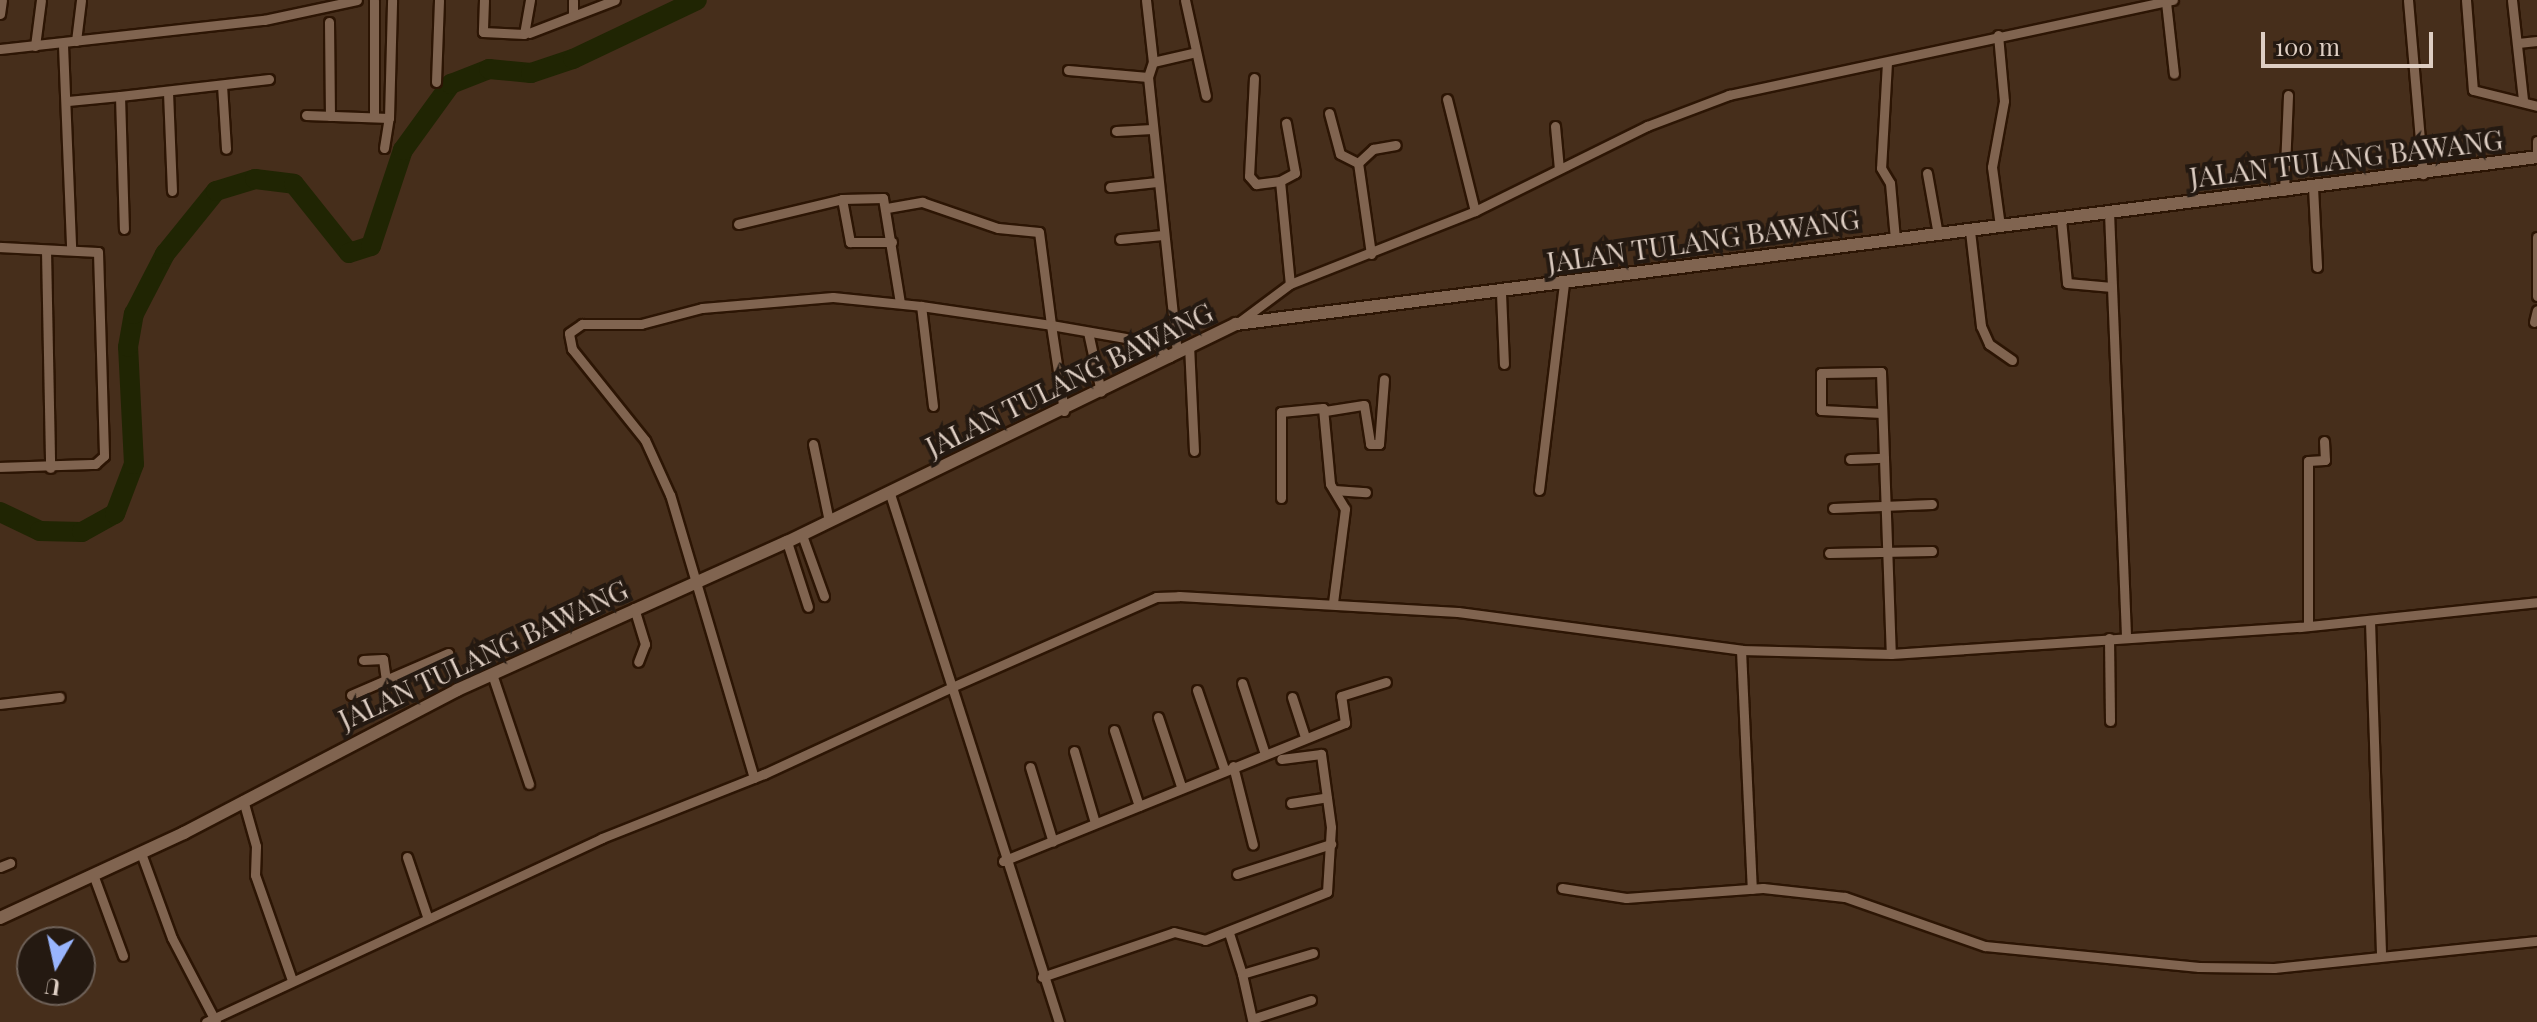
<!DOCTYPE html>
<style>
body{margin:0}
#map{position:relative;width:2537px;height:1022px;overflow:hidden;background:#462e1b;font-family:"Playfair Display",serif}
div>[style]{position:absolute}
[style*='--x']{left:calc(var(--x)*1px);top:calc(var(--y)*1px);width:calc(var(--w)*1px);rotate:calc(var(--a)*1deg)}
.river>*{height:20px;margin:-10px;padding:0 10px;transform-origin:10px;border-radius:10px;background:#202503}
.roads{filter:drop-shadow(2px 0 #2c1504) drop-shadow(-2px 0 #2c1504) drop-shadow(0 2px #2c1504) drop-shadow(0 -2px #2c1504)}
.minor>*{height:9px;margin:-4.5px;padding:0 4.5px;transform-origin:4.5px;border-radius:4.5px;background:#806450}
.tertiary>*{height:12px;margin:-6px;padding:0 6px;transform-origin:6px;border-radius:6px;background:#806450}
span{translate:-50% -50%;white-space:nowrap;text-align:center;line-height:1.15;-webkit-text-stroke:8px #241911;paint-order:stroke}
.street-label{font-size:28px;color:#decec3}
.north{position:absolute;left:16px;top:926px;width:80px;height:80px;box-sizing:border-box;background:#241911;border:2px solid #6e6158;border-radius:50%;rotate:189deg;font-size:22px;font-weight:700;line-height:32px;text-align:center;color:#decec3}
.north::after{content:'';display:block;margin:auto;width:28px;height:36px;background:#99b5fd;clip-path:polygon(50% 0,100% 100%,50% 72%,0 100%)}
.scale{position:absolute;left:2261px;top:32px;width:172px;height:36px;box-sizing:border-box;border:4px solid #decec3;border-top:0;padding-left:10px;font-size:24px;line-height:28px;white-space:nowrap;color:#decec3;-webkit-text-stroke:6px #241911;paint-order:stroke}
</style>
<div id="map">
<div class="river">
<div style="--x:0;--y:512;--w:44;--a:25.4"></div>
<div style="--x:40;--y:531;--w:42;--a:1.4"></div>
<div style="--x:82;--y:532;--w:38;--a:-29"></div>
<div style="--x:115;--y:514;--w:53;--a:-69.2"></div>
<div style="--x:134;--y:464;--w:117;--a:-92.9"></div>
<div style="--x:128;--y:347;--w:34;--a:-80"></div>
<div style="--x:134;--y:314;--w:68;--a:-62.7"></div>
<div style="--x:165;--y:254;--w:81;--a:-51"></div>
<div style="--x:216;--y:191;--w:41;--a:-17.1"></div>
<div style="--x:255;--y:179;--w:39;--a:7"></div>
<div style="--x:294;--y:184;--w:88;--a:51.4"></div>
<div style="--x:349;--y:253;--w:23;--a:-18"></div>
<div style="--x:371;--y:246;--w:101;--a:-71.6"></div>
<div style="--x:403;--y:150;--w:82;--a:-54"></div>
<div style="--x:451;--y:84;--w:41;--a:-21.5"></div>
<div style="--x:489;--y:69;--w:42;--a:5.4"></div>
<div style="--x:531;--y:73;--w:44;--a:-18.4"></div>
<div style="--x:573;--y:59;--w:137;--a:-25.4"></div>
</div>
<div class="roads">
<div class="minor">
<div style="--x:374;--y:0;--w:117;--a:90"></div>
<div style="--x:484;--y:0;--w:32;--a:92"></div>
<div style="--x:483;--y:32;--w:41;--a:2.8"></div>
<div style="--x:524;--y:34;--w:35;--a:-80"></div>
<div style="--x:1146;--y:0;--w:62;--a:83.6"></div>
<div style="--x:1185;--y:0;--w:98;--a:77.7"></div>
<div style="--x:2408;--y:0;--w:175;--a:85.1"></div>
<div style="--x:2466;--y:0;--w:90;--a:85.6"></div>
<div style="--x:2473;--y:90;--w:66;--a:14"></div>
<div style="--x:2512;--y:0;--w:100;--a:83.7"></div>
<div style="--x:2166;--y:2;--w:72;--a:83.7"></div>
<div style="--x:0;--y:14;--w:14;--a:-82"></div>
<div style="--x:573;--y:15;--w:15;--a:-90"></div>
<div style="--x:329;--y:22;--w:94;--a:89.4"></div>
<div style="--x:529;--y:33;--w:92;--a:-21"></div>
<div style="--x:1998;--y:35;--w:66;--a:84.8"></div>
<div style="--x:2004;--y:101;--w:67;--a:100.3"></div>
<div style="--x:1992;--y:167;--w:60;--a:82.3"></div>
<div style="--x:76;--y:41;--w:41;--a:-83"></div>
<div style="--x:2518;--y:43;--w:19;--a:-6"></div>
<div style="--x:63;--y:45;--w:203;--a:87.7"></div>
<div style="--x:35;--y:46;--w:46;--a:-82.6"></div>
<div style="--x:0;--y:49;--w:266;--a:-6.3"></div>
<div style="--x:264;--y:20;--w:95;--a:-12.1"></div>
<div style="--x:1887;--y:62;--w:106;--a:93.2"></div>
<div style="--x:1881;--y:168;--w:17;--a:59"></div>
<div style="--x:1890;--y:183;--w:56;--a:84.9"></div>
<div style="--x:1068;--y:70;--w:80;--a:5"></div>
<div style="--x:1254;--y:78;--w:98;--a:92.9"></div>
<div style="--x:1249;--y:176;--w:11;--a:49"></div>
<div style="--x:1256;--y:184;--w:24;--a:-7"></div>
<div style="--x:1280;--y:181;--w:103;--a:84.5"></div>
<div style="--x:436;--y:82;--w:82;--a:-87.9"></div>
<div style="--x:222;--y:85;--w:64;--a:86.4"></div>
<div style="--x:168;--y:92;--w:99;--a:87.7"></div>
<div style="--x:120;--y:96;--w:150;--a:-6.5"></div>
<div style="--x:1447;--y:99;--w:115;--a:76"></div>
<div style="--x:68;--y:101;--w:52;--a:-5.5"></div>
<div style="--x:120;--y:96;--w:133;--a:88.3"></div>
<div style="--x:1329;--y:113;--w:42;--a:75"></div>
<div style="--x:1340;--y:154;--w:20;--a:27"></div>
<div style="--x:306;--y:115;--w:83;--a:2.1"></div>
<div style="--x:389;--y:118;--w:118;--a:-88.5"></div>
<div style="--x:1555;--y:126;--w:43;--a:84.7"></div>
<div style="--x:1116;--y:131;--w:36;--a:-3"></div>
<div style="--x:2537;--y:141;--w:10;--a:90"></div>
<div style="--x:384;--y:148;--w:30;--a:-81"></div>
<div style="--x:1927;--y:173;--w:63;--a:79.9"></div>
<div style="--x:1280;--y:181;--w:17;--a:-28"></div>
<div style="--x:1295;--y:173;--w:51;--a:-100.2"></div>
<div style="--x:1110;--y:187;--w:47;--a:-6.1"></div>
<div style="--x:2313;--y:187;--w:80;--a:87.1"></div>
<div style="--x:2284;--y:191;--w:96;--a:-87.6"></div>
<div style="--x:842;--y:199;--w:41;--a:-1.4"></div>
<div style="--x:883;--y:198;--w:106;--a:80.8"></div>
<div style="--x:887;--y:208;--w:36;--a:-10"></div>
<div style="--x:922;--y:202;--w:80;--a:18.9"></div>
<div style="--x:998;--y:228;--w:41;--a:5.6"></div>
<div style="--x:1039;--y:232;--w:94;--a:82.6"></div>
<div style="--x:1051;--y:325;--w:105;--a:9.9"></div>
<div style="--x:1154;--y:343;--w:21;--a:43"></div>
<div style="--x:2109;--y:212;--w:425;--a:87.7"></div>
<div style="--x:2061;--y:219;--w:64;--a:84.6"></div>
<div style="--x:2067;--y:283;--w:45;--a:5.1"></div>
<div style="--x:738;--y:224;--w:107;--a:-13.5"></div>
<div style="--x:842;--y:199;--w:44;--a:79.5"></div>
<div style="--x:850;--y:242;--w:42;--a:0"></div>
<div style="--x:1970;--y:231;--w:96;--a:83.4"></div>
<div style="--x:1981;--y:326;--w:20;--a:66"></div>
<div style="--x:1989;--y:344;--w:28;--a:35"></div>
<div style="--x:2537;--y:237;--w:59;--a:90"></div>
<div style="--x:1120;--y:239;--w:43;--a:-5.3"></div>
<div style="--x:0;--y:247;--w:98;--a:2.9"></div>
<div style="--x:98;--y:252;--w:204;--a:88.3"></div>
<div style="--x:104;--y:456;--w:12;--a:138"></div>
<div style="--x:95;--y:464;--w:95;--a:178.2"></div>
<div style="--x:46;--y:250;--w:218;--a:88.9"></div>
<div style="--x:1371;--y:254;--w:92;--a:-98.1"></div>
<div style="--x:1358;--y:163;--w:21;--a:-43"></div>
<div style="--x:1373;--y:149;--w:23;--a:-10"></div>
<div style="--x:1501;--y:293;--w:71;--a:87.6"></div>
<div style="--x:1239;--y:322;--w:64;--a:-36.7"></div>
<div style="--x:1290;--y:284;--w:199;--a:-21.5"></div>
<div style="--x:1475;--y:211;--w:192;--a:-26.3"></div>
<div style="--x:1647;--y:126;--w:88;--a:-20.7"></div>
<div style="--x:1729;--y:95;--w:454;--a:-12.1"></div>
<div style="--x:2534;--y:322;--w:12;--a:-76"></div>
<div style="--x:1088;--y:332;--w:61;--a:77.8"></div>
<div style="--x:1189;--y:345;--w:106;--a:87.3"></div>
<div style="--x:1177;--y:353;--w:278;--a:-96"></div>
<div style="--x:1148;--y:77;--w:16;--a:-72"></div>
<div style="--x:1153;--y:62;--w:44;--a:-13.1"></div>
<div style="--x:933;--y:406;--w:101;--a:-96.8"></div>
<div style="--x:921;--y:306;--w:131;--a:8.3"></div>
<div style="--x:1051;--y:325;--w:87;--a:81.4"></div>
<div style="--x:1325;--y:411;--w:39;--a:-9"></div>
<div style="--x:1364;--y:405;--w:39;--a:81"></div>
<div style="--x:1370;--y:444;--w:9;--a:0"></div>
<div style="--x:1379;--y:444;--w:65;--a:-85.6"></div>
<div style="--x:1882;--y:413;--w:61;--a:-177.2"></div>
<div style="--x:1821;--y:410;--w:37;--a:-90"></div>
<div style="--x:1821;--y:373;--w:60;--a:-1"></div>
<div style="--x:1881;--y:372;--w:282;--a:88"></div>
<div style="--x:813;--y:444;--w:79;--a:78.3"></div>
<div style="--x:1850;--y:459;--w:34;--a:-2"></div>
<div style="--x:1334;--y:490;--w:32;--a:4"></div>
<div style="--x:1539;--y:490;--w:209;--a:-83.1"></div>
<div style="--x:890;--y:494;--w:203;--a:72.2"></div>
<div style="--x:952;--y:687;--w:223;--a:-23.8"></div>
<div style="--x:1156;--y:597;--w:23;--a:-2"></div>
<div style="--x:1179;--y:596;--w:279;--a:3.3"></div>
<div style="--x:1458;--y:612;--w:286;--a:7.6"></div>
<div style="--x:1741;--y:650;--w:150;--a:1.5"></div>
<div style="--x:1891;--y:654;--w:410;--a:-3.8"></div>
<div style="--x:2300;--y:627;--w:238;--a:-6"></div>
<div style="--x:1281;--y:498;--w:86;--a:-90"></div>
<div style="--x:1281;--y:412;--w:42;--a:-5.4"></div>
<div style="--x:1323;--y:408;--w:76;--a:84.7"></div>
<div style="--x:1330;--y:484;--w:29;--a:59"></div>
<div style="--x:1345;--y:509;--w:95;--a:97.3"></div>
<div style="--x:1833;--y:508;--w:99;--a:-2.3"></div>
<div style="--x:802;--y:535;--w:65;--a:70.2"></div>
<div style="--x:787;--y:542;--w:68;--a:72.1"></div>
<div style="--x:1829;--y:553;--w:103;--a:-1.1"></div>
<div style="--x:634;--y:608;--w:38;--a:73"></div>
<div style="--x:645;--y:644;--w:19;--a:111"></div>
<div style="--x:2370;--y:621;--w:334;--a:88.1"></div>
<div style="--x:2308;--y:626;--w:165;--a:-90"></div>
<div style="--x:2308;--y:461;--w:17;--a:-3"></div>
<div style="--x:2325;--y:460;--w:19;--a:-93"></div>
<div style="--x:2109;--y:638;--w:83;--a:89.3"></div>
<div style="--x:1741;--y:650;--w:239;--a:87.4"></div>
<div style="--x:363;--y:660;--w:20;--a:-3"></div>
<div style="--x:383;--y:659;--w:21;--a:82"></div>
<div style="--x:492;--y:674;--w:116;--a:71.4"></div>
<div style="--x:1242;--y:683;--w:75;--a:72.1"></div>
<div style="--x:1197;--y:690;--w:83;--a:71.1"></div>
<div style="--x:351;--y:695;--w:106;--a:-23.4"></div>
<div style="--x:1292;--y:697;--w:42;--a:72"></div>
<div style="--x:0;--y:704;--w:60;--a:-6.7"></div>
<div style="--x:1158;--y:717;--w:73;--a:71.6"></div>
<div style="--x:1114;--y:730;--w:80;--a:71.8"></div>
<div style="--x:1074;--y:751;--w:75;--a:73.7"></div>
<div style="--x:1233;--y:766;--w:81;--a:75.8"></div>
<div style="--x:1030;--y:767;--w:78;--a:73"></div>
<div style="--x:754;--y:778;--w:295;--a:-106.5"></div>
<div style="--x:670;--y:495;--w:60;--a:-114.4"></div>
<div style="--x:645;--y:440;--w:117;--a:-128.7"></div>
<div style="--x:572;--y:349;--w:16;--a:-101"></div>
<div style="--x:569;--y:333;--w:16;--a:-35"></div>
<div style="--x:582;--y:324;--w:59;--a:0"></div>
<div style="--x:641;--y:324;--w:63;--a:-14.7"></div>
<div style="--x:702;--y:308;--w:131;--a:-4.8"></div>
<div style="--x:833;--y:297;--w:88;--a:5.8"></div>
<div style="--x:243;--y:800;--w:48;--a:74.2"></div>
<div style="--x:256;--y:846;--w:29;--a:92"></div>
<div style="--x:255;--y:875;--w:111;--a:70.6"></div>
<div style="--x:1291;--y:803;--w:36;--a:-9"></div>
<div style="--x:141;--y:853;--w:90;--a:70"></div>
<div style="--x:172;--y:938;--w:95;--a:62.4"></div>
<div style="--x:407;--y:857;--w:65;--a:71.3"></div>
<div style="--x:1003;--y:861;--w:369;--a:-22"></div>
<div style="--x:1345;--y:723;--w:27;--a:-98"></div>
<div style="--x:1341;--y:696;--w:47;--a:-17.3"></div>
<div style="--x:0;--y:867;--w:11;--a:-22"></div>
<div style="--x:1237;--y:874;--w:99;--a:-17.7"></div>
<div style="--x:94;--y:877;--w:84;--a:69.8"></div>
<div style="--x:1562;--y:888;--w:65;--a:8.9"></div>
<div style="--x:1626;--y:898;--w:137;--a:-4.2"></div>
<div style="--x:1763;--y:888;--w:82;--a:6.3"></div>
<div style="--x:1845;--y:897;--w:148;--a:19.3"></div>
<div style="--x:1985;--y:946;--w:215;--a:5.6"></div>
<div style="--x:2199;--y:967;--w:75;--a:0.8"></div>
<div style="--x:2274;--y:968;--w:264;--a:-5.9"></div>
<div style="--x:1229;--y:933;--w:43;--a:72.4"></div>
<div style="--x:1242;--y:974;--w:74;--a:-16.5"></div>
<div style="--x:1242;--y:974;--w:46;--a:77.5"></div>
<div style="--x:1252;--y:1019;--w:62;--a:-17.9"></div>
<div style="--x:1042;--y:977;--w:139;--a:-18.8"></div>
<div style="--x:1174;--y:932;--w:32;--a:14"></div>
<div style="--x:1205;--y:940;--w:131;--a:-21.5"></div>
<div style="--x:1327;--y:892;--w:65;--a:-86.5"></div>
<div style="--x:1331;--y:827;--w:74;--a:-97.8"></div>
<div style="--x:1321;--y:754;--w:40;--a:172.9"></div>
<div style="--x:206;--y:1022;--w:437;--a:-24.9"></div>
<div style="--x:602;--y:838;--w:174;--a:-21.6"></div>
<div style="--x:764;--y:774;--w:207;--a:-24.8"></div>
<div style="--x:952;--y:687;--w:352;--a:72.3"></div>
</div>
<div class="tertiary">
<div style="--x:0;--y:918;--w:203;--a:-24.8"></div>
<div style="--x:184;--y:833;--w:308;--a:-27.6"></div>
<div style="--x:457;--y:690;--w:362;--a:-24.2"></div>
<div style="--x:787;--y:542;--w:499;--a:-25.9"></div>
<div style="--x:1236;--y:324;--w:1312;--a:-7.31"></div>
</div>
</div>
<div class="street-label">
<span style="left:2346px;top:158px;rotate:-7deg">JALAN TULANG BAWANG</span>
<span style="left:1703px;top:240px;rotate:-8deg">JALAN TULANG BAWANG</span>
<span style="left:1069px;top:379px;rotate:-26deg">JALAN TULANG BAWANG</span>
<span style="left:483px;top:654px;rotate:-25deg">JALAN TULANG BAWANG</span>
</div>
<div class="north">U</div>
<div class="scale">100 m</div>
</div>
